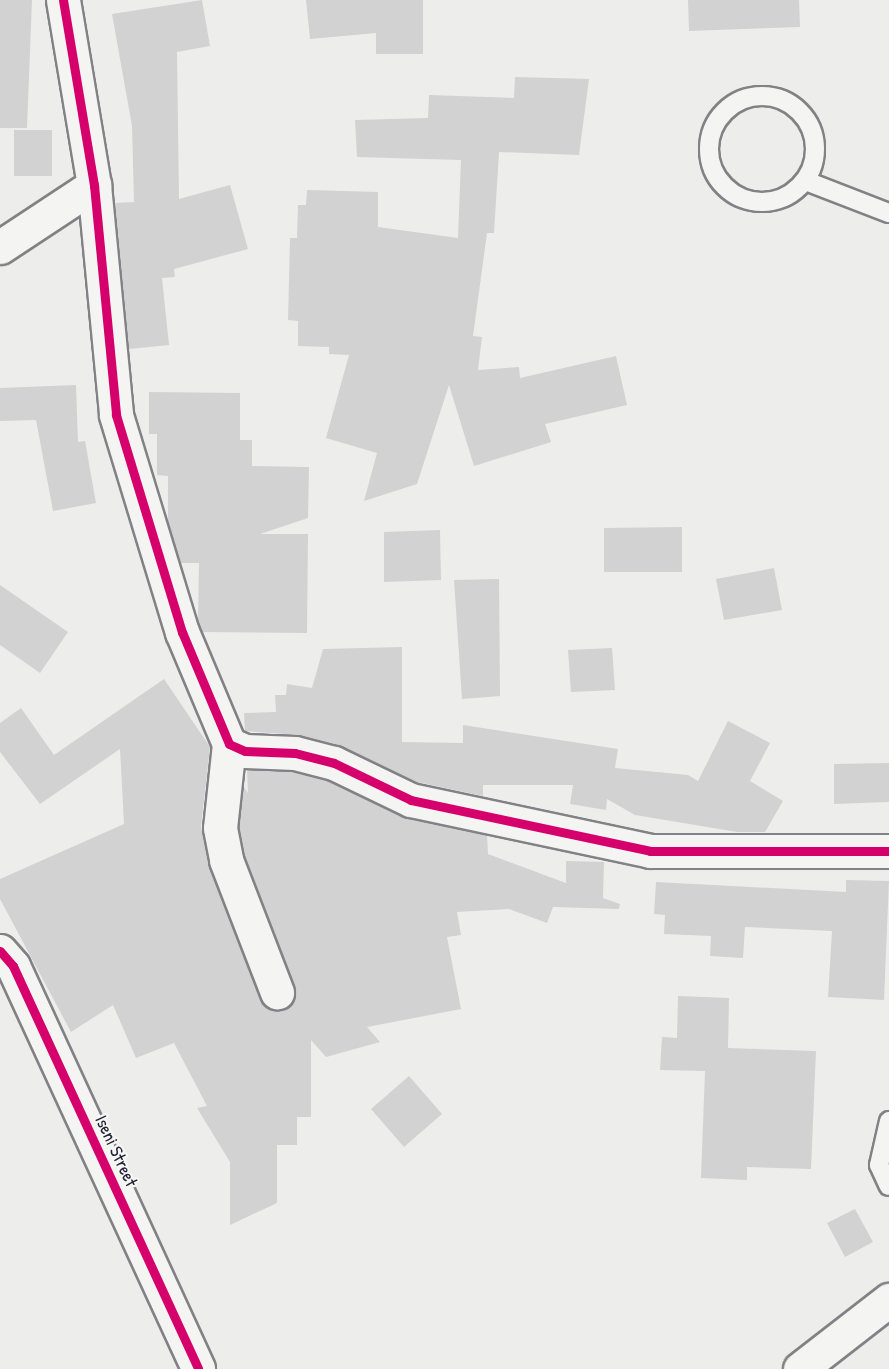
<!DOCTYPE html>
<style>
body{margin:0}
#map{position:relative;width:889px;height:1369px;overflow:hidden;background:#ededec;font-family:"Patrick Hand",sans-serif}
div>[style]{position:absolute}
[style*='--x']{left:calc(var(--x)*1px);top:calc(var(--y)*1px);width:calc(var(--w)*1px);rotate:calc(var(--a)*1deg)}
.building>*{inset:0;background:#d2d2d3}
.roads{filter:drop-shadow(2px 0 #828286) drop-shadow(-2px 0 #828286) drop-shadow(0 2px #828286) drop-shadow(0 -2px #828286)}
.lane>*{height:18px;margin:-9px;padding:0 9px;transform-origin:9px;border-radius:9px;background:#f4f4f2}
.lane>.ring{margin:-9px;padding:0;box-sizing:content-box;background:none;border:18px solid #f4f4f2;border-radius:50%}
.street>*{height:33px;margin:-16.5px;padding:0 16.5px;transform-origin:16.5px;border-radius:16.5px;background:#f4f4f2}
.secondary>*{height:33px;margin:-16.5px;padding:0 16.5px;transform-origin:16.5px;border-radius:16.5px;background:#f4f4f2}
.cycleway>*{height:9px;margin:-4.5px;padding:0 4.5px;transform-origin:4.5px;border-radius:4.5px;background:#d6006c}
span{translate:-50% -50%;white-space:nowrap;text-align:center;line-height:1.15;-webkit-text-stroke:4.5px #f6f6f2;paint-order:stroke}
.street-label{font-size:18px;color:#22223b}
</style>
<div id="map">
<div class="building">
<div style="clip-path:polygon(0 0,32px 0,27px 128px,0 128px)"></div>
<div style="clip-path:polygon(202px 0,210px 46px,177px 52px,179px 199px,230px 185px,248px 249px,174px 269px,175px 277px,162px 278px,169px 345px,129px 349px,115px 203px,134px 202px,132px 126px,112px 14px)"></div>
<div style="clip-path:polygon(306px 0,423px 0,423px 54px,376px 54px,376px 33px,310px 39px)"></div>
<div style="clip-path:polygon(688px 0,799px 0,800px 27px,689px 31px)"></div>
<div style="clip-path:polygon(515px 77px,589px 79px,579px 155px,499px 152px,494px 233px,487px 233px,473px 336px,482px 337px,478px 370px,519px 367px,520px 378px,616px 356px,627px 405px,545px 424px,551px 442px,474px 466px,449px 385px,417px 484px,364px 501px,377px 453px,326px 438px,349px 355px,329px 354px,329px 347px,298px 346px,298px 321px,288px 320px,290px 238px,297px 238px,298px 205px,306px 205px,307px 190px,378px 192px,378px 227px,458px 238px,461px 160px,357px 157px,355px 120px,428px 118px,429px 95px,514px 98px)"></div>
<div style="clip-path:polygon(14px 130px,52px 130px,52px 176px,14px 176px)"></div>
<div style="clip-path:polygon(76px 385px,78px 442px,85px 441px,96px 503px,53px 511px,36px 420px,0 421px,0 388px)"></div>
<div style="clip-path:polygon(149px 392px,240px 393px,240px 440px,252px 440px,252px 466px,309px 467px,308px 518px,260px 534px,308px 534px,307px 633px,202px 632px,198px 620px,199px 563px,181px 563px,168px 523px,168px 476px,157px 475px,157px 434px,149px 434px)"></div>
<div style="clip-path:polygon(682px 527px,682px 572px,604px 572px,604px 528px)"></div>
<div style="clip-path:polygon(440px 530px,441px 580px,384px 582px,384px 532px)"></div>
<div style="clip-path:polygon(774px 568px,782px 610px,724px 620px,716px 579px)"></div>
<div style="clip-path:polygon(499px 579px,500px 696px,462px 699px,454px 580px)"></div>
<div style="clip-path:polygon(0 585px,68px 632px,40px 673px,0 645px)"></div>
<div style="clip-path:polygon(402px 647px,402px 742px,463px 743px,463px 725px,618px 749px,615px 768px,688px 775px,698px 781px,728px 721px,770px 743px,750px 781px,783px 801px,765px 832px,737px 832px,635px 815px,607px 799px,606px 810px,570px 804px,573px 785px,483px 785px,483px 796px,417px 782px,339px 745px,299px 735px,245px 731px,244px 713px,276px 712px,275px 695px,286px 695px,287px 684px,312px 688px,323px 649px)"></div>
<div style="clip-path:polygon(612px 648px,615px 690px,571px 692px,568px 650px)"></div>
<div style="clip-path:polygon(164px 679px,210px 747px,201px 826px,208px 863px,266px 1007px,284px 1009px,296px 994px,244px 855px,239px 827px,243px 786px,248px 793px,247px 770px,292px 772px,328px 781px,403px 817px,487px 835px,488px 854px,566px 883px,566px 861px,604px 862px,603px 898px,620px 904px,619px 909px,553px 907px,547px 923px,509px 909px,457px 912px,461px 935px,447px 937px,461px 1009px,367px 1027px,380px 1042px,326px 1057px,311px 1040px,311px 1117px,297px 1117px,297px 1145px,277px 1145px,277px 1203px,230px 1225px,230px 1162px,197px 1108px,207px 1106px,174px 1043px,136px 1058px,113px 1005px,71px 1032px,0 899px,0 879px,124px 824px,120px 749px,40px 804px,0 752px,0 723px,21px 708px,54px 755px)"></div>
<div style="clip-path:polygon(889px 763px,889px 802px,834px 804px,834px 764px)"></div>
<div style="clip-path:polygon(846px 880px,889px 881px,884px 1000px,828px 997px,832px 931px,745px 927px,743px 958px,710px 956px,711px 936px,664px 934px,665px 915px,654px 914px,656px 882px,846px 892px)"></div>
<div style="clip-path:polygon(678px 996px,729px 998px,728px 1048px,816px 1051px,811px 1169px,747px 1167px,747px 1180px,701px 1178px,705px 1071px,660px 1070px,662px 1037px,677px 1038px)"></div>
<div style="clip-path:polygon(409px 1076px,442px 1114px,404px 1147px,371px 1109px)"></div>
<div style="clip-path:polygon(855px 1209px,873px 1242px,845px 1257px,827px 1223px)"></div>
</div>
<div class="roads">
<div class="lane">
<div class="ring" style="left:709px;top:96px;width:88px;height:88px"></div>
<div style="--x:806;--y:181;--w:89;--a:21.1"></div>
<div style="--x:889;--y:1121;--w:45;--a:102.8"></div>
<div style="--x:879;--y:1165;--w:23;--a:65"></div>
</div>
<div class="street">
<div style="--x:63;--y:0;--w:188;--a:80.5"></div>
<div style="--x:94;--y:185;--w:231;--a:84.5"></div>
<div style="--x:116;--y:415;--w:227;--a:73.1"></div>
<div style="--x:182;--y:632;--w:121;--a:67.2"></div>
<div style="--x:229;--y:744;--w:17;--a:24"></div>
<div style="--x:245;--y:751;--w:50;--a:2.3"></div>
<div style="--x:295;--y:753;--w:40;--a:14.4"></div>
<div style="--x:334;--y:763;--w:85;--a:25.7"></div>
<div style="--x:411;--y:800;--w:244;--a:12"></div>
<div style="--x:650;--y:851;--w:239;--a:0"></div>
<div style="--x:0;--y:247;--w:113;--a:-33.4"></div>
<div style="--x:229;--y:744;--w:84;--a:96.1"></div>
<div style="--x:220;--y:828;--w:33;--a:79"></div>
<div style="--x:226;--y:860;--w:142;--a:68.9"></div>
</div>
<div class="secondary">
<div style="--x:0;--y:951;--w:20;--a:49"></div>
<div style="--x:13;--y:966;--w:443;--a:65.3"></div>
<div style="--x:800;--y:1369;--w:113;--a:-37.8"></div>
</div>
</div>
<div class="cycleway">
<div style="--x:63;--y:0;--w:188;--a:80.5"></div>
<div style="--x:94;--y:185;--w:231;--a:84.5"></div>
<div style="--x:116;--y:415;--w:227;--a:73.1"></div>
<div style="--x:182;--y:632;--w:121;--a:67.2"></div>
<div style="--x:229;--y:744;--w:17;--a:24"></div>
<div style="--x:245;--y:751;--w:50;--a:2.3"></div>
<div style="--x:295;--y:753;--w:40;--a:14.4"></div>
<div style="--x:334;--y:763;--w:85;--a:25.7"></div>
<div style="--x:411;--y:800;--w:244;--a:12"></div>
<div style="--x:650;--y:851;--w:239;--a:0"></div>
<div style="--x:0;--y:951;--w:20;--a:49"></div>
<div style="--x:13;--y:966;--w:443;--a:65.3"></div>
</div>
<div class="street-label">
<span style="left:116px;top:1151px;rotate:65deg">Iseni Street</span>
</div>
</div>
